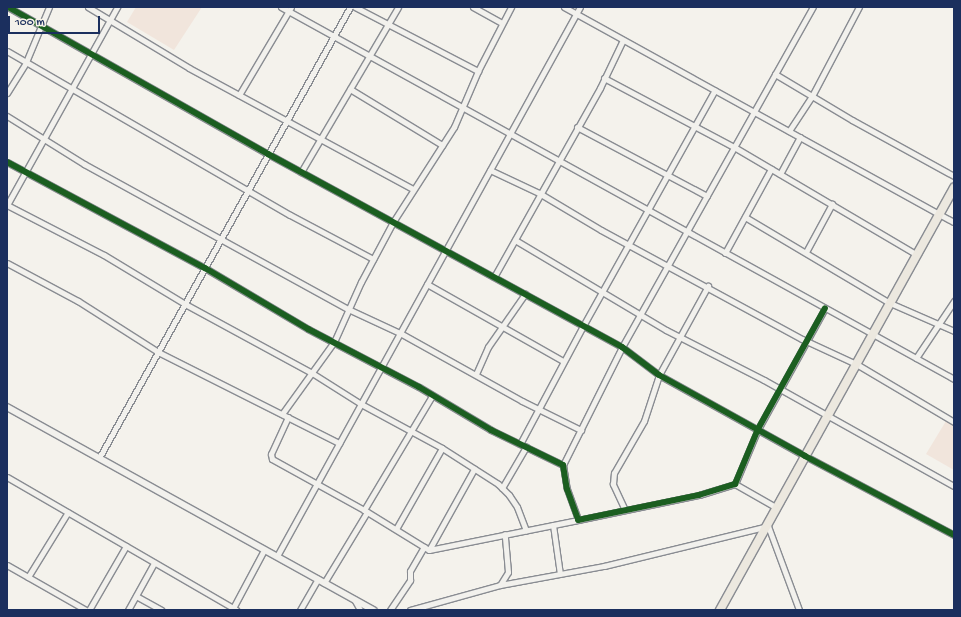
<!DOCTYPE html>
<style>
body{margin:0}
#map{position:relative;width:961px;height:617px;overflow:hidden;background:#f4f2ec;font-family:"Gochi Hand",sans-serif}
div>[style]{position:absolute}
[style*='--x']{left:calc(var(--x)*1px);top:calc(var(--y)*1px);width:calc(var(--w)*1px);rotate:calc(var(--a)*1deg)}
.built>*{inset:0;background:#f1e5dc}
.roads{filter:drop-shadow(1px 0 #898c92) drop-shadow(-1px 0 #898c92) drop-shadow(0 1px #898c92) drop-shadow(0 -1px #898c92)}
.minor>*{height:5px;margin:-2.5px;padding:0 2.5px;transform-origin:2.5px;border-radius:2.5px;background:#f2f1ed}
.tertiary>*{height:6px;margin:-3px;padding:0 3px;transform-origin:3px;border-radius:3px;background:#f2f1ed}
.primary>*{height:8px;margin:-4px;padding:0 4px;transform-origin:4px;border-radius:4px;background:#ece8df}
.cycleway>*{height:6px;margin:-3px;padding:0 3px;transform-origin:3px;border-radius:3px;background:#1b5e20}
span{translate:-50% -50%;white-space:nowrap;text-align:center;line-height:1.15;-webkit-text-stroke:3px #f7f3e8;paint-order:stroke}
.frame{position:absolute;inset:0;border:8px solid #1b2f5e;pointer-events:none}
.scale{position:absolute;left:8px;top:16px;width:92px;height:18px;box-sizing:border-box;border:2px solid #1b2f5e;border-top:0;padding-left:5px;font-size:12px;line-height:14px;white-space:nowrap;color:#1b2f5e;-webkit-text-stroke:3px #f7f3e8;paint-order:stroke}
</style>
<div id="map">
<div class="built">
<div style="clip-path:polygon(136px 7px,202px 7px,174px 50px,127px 22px)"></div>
<div style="clip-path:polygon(946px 421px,954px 425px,954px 470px,926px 454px)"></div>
</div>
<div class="roads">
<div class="minor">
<div style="--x:8;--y:7;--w:299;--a:29.5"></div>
<div style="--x:268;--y:154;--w:403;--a:28.6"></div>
<div style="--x:622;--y:347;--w:46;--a:37.1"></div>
<div style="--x:659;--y:375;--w:167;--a:29"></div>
<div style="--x:805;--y:456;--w:169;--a:27.9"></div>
<div style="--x:88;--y:7;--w:118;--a:31.1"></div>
<div style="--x:189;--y:68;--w:255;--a:28.4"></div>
<div style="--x:281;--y:7;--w:769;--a:28.93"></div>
<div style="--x:355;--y:7;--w:139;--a:27.5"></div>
<div style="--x:473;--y:7;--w:33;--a:29"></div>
<div style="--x:564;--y:7;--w:445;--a:28.9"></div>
<div style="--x:7;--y:51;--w:327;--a:30.1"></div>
<div style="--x:290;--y:215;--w:94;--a:27.9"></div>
<div style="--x:775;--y:74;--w:90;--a:30.9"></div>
<div style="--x:852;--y:120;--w:116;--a:28.8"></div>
<div style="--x:604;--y:78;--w:147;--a:28"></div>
<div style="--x:734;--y:147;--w:212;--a:30.5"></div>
<div style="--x:350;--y:89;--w:108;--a:31.3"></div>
<div style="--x:7;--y:93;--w:36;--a:-58"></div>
<div style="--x:26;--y:62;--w:60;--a:-67.3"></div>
<div style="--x:239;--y:95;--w:102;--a:-59.4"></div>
<div style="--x:7;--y:116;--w:91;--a:31.9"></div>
<div style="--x:84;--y:164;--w:301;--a:28.8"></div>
<div style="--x:348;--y:309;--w:57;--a:24.8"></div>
<div style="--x:400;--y:333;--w:140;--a:29.1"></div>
<div style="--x:522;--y:401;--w:66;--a:26.2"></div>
<div style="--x:577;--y:127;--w:147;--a:28"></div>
<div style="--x:789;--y:131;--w:42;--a:-56.7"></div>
<div style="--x:812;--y:96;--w:101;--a:-62.2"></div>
<div style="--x:7;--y:162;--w:225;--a:28.2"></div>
<div style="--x:205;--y:268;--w:120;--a:30.6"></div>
<div style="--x:308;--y:329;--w:125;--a:27.6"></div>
<div style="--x:419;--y:387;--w:84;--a:30.8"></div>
<div style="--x:491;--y:430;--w:80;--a:25.9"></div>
<div style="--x:563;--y:465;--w:24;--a:81"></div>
<div style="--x:567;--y:489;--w:33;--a:70"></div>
<div style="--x:578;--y:520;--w:124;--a:-11.7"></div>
<div style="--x:699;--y:495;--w:38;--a:-17"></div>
<div style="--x:735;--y:484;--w:60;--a:-67.3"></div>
<div style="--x:758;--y:429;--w:138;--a:-61"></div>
<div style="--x:490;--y:170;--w:54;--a:25.1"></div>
<div style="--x:539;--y:193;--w:72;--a:30.8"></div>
<div style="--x:601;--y:230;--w:229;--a:28.5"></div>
<div style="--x:802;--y:339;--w:62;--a:24.9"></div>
<div style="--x:858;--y:365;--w:112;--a:30.7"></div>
<div style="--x:301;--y:172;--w:191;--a:-59.5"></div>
<div style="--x:780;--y:174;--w:42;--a:-61.6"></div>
<div style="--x:7;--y:205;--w:109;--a:27.3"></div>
<div style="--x:104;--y:255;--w:95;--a:31.2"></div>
<div style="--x:185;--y:304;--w:145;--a:28.5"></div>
<div style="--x:312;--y:373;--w:58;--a:32.3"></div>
<div style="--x:361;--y:404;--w:92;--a:28.5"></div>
<div style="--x:442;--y:448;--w:67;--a:32.7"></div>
<div style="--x:498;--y:484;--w:16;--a:45"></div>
<div style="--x:509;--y:495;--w:14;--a:56"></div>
<div style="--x:517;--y:507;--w:25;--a:69"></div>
<div style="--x:7;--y:205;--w:227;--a:-60.9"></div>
<div style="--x:745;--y:217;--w:169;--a:30.7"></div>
<div style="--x:890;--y:303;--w:70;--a:23.6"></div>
<div style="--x:515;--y:240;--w:176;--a:30.8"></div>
<div style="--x:666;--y:330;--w:110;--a:27"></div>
<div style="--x:764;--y:380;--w:218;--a:29.2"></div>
<div style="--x:806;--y:252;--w:55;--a:-61.6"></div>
<div style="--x:725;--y:253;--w:96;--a:-61.3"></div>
<div style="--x:7;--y:263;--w:81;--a:28.2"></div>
<div style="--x:78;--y:301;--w:95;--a:32.5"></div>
<div style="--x:158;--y:352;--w:203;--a:26.7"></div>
<div style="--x:494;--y:277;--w:217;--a:-60.7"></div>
<div style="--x:600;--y:88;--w:53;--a:-64.4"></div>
<div style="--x:427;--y:284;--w:156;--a:29.5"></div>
<div style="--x:916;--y:358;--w:69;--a:-56.3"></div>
<div style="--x:476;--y:374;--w:30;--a:-66"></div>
<div style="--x:488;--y:347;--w:65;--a:-55.1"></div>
<div style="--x:282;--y:414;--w:89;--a:-54.2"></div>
<div style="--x:334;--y:342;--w:66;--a:-65.8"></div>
<div style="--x:361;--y:282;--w:68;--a:-61.9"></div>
<div style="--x:393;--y:222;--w:113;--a:-57.3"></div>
<div style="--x:454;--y:127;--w:61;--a:-66.8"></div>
<div style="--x:478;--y:71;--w:72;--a:-62.7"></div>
<div style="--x:288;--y:417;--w:41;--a:114.7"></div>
<div style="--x:271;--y:454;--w:5;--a:79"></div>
<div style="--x:272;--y:459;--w:105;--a:29"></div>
<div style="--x:364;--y:510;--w:76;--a:31.6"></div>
<div style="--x:429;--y:550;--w:152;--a:-11.4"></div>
<div style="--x:520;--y:444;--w:134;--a:-61.9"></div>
<div style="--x:583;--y:326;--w:270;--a:-60.8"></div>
<div style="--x:99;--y:458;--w:516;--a:-60.9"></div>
<div style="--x:563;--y:465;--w:132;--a:-63.4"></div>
<div style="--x:622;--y:347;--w:390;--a:-60.7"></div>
<div style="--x:7;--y:477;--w:265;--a:30.1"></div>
<div style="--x:735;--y:484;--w:48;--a:29.7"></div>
<div style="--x:502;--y:488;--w:48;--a:-59.7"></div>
<div style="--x:364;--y:510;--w:133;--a:-59.2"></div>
<div style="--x:625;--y:510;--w:29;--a:-115"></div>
<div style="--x:613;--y:484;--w:11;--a:-85"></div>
<div style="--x:614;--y:473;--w:60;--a:-60"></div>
<div style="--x:644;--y:421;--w:48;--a:-71.9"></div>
<div style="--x:659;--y:375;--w:102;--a:-61.2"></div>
<div style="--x:553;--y:525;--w:49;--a:81.9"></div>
<div style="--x:396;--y:529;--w:93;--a:-60.4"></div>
<div style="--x:429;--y:550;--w:93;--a:-60.9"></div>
<div style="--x:277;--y:556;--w:627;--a:-61.11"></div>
<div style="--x:7;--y:565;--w:91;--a:29.7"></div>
<div style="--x:28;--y:577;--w:76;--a:-58.4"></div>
<div style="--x:324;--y:583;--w:83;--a:-58.8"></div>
<div style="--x:500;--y:585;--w:106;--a:-10.4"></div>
<div style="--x:604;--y:566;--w:169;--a:-13.7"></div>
<div style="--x:768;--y:526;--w:90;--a:69.7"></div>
<div style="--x:136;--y:596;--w:29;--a:29"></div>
<div style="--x:354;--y:599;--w:13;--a:61"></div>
<div style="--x:89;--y:610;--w:74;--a:-60"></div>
<div style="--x:128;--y:610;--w:54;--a:-61"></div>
<div style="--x:232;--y:610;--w:68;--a:-61.9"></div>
<div style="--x:300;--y:610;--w:36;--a:-60"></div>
<div style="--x:390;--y:610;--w:36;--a:-56"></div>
<div style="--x:410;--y:580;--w:9;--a:-90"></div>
<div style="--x:410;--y:571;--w:28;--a:-60"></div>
<div style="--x:410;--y:610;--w:93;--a:-15.5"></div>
<div style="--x:500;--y:585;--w:15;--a:-58"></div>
<div style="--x:508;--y:572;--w:38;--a:-95"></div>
</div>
<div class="tertiary">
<div style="--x:7;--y:407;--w:419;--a:29"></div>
</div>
<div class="primary">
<div style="--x:720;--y:610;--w:483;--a:-61"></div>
</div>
</div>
<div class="cycleway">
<div style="--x:8;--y:7;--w:299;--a:29.5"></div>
<div style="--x:268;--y:154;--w:403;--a:28.6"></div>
<div style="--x:622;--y:347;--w:46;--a:37.1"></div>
<div style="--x:659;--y:375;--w:167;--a:29"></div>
<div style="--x:805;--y:456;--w:169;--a:27.9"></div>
<div style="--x:7;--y:162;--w:225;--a:28.2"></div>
<div style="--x:205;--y:268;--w:120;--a:30.6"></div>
<div style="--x:308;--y:329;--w:125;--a:27.6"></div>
<div style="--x:419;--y:387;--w:84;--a:30.8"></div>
<div style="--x:491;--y:430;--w:80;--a:25.9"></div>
<div style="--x:563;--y:465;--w:24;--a:81"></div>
<div style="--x:567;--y:489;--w:33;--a:70"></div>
<div style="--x:578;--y:520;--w:124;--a:-11.7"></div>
<div style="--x:699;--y:495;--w:38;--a:-17"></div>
<div style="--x:735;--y:484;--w:60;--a:-67.3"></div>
<div style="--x:758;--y:429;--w:138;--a:-61"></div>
</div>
<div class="frame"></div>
<div class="scale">100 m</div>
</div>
